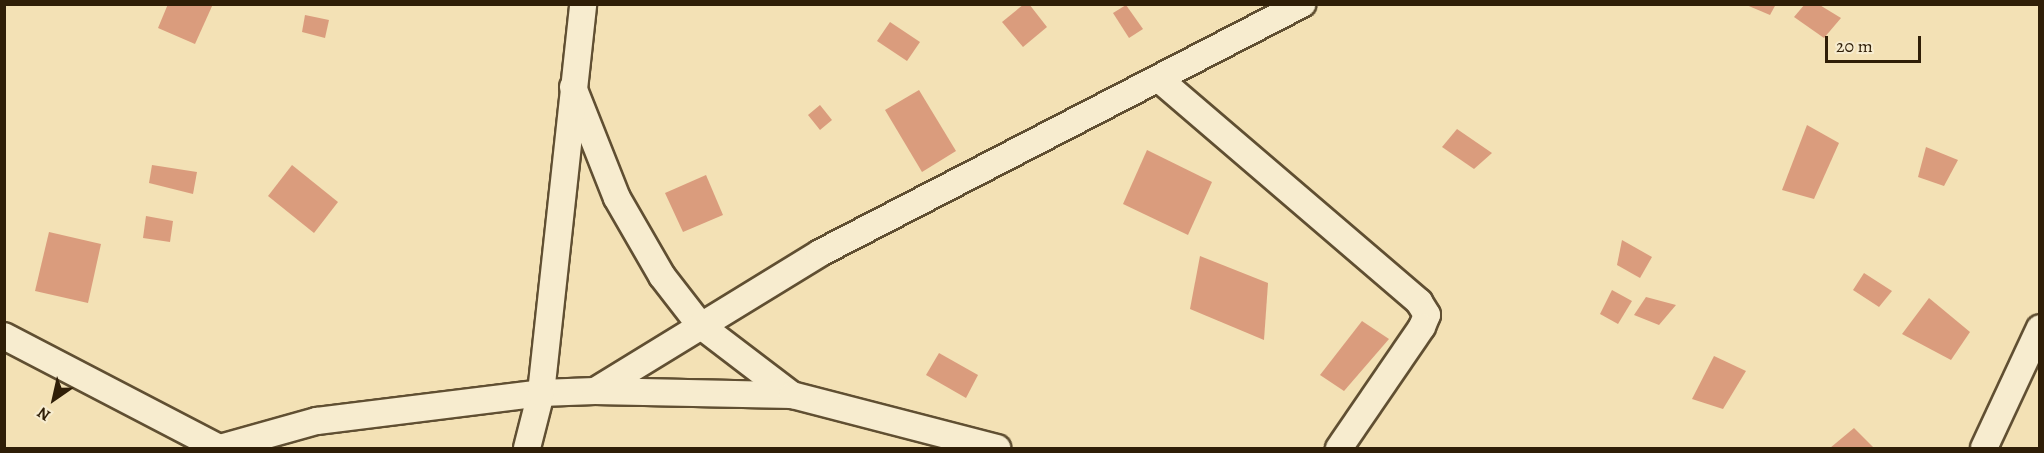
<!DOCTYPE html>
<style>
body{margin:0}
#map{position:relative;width:2044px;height:453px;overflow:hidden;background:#f3e1b5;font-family:Alegreya,serif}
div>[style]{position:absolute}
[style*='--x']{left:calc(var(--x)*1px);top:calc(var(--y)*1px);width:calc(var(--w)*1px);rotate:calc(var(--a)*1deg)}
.building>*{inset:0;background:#da9c7d}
.roads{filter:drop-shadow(2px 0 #604f32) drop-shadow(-2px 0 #604f32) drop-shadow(0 2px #604f32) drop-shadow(0 -2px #604f32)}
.street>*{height:26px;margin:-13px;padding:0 13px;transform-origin:13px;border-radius:13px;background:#f7eccf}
span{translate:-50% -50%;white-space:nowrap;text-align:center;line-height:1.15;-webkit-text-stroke:4.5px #f7eccf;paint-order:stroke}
.frame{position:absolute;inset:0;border:6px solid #2f1e07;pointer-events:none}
.north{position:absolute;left:24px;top:369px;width:60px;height:60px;-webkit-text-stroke:4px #f7eccf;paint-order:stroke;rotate:214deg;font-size:16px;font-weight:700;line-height:24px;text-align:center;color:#2f1e07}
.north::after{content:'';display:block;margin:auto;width:21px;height:27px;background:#2f1e07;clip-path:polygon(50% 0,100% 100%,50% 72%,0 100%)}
.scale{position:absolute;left:1825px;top:36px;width:96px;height:27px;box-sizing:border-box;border:3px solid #2f1e07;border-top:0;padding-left:8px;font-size:18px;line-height:21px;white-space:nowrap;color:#2f1e07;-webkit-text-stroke:4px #f7eccf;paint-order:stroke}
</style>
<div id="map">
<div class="building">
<div style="clip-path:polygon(168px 4px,213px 4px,195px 44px,158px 28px)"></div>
<div style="clip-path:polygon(1024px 4px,1029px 4px,1047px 27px,1023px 47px,1002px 22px)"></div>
<div style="clip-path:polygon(1744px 4px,1776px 4px,1770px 15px)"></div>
<div style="clip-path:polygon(1805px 4px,1818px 4px,1841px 18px,1824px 38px,1794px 17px)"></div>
<div style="clip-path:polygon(1126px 5px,1143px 29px,1129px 38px,1113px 13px)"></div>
<div style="clip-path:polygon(305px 15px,329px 20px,325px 38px,302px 32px)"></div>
<div style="clip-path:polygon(890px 22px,920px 42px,907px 61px,877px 41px)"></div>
<div style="clip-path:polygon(919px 90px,956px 151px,922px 172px,885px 110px)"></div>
<div style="clip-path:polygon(820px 105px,832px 120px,820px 130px,808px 115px)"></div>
<div style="clip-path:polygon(1807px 125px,1839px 143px,1814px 199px,1782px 190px)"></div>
<div style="clip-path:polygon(1457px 129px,1492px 153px,1474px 169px,1442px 147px)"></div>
<div style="clip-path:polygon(1926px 147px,1958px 160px,1944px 186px,1918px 177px)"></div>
<div style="clip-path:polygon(1147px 150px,1212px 182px,1188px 235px,1123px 204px)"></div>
<div style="clip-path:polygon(152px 165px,197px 172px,193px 194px,149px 183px)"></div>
<div style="clip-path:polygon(292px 165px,338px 202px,314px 233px,268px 196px)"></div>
<div style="clip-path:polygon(706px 175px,723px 215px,683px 232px,665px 193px)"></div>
<div style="clip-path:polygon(146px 216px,173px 221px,170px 242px,143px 238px)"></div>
<div style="clip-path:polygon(49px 232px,101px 244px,88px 303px,35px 291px)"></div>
<div style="clip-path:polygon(1622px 240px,1652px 257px,1640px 278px,1617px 265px)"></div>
<div style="clip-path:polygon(1200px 256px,1268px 283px,1264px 340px,1190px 309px)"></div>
<div style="clip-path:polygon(1864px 273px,1892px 291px,1879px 307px,1853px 290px)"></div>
<div style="clip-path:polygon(1612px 290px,1632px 301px,1618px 324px,1600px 314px)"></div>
<div style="clip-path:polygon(1646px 297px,1676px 305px,1659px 325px,1634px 315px)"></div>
<div style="clip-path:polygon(1929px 298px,1970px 332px,1951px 360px,1902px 334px)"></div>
<div style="clip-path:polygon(1362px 321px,1389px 339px,1344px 391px,1320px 375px)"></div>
<div style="clip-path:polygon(939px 353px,978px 375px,966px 398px,926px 375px)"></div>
<div style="clip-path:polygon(1714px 356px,1746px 371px,1723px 409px,1692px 399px)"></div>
<div style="clip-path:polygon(1854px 428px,1874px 448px,1830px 448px)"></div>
</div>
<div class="roads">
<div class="street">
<div style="--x:1159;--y:79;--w:343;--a:40.6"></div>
<div style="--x:1419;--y:302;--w:15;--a:58"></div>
<div style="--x:1427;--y:315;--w:13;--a:113"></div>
<div style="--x:1422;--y:327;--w:147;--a:124.4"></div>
<div style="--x:573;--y:87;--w:119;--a:68.4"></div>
<div style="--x:617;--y:198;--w:90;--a:60"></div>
<div style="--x:662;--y:276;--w:62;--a:52.2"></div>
<div style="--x:700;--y:325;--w:116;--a:37.3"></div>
<div style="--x:4;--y:336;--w:242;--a:27.5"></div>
<div style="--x:595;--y:391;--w:264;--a:-31.5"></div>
<div style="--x:820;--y:253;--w:543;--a:-27.32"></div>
<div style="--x:220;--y:448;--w:101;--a:-15.6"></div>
<div style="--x:317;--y:421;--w:226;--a:-7.1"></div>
<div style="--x:541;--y:393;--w:54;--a:-2.1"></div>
<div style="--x:595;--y:391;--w:197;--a:1.2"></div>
<div style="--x:792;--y:395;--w:212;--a:14.5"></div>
<div style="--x:527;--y:448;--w:57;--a:-75.7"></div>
<div style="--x:541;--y:393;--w:391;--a:-83.8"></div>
<div style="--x:1984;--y:448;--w:132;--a:-65"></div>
</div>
</div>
<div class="frame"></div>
<div class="north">N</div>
<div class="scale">20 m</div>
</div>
